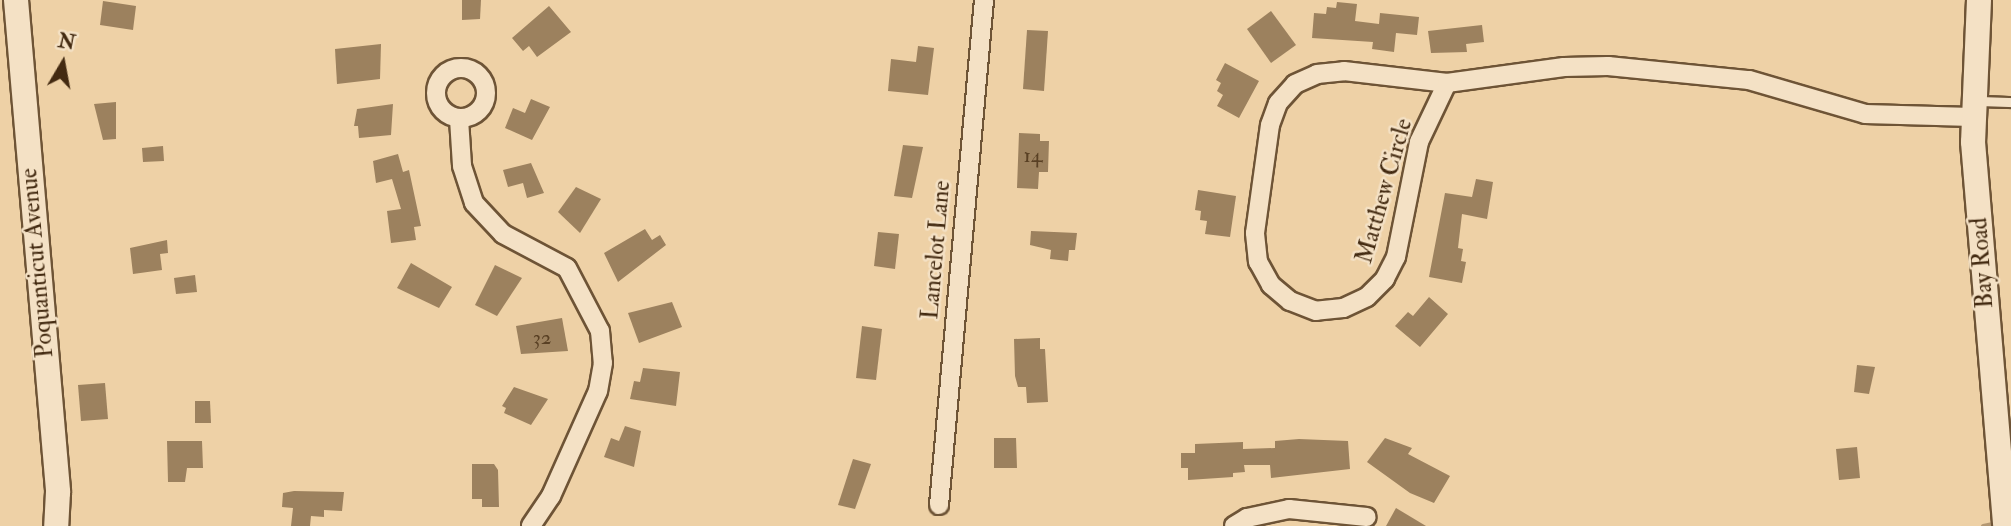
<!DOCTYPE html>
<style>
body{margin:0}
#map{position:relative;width:2011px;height:526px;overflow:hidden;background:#eed1a6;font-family:"IM FELL Double Pica",serif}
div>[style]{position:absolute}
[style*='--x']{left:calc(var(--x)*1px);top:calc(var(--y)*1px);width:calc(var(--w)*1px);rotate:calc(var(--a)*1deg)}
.stream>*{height:4.5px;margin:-2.25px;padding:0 2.25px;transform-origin:2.25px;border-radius:2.25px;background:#b49873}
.building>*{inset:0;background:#9c815e}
.roads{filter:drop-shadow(2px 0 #6e5436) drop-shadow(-2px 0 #6e5436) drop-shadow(0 2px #6e5436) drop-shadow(0 -2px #6e5436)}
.lane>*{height:9px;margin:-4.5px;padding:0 4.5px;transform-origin:4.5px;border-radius:4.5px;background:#f4e1c5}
.street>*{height:18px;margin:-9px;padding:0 9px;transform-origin:9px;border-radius:9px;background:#f4e1c5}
.street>.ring{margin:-9px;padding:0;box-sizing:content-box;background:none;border:18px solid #f4e1c5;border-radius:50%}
.secondary>*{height:24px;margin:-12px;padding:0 12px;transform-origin:12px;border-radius:12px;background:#f4e1c5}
span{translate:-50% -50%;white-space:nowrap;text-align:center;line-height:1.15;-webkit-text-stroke:5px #f4e1c5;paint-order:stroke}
.number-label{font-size:21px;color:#594024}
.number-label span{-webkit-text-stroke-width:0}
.street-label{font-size:24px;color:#432a11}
.north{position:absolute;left:28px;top:28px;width:70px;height:70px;-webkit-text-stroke:5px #f4e1c5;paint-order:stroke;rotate:10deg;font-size:19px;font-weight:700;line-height:28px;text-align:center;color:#432a11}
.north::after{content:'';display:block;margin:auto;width:24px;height:32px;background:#432a11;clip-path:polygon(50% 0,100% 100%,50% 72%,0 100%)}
</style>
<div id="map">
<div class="stream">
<div style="--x:1983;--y:526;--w:14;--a:-12"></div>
</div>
<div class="building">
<div style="clip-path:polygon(462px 0,481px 0,480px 19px,462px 20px)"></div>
<div style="clip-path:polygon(103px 1px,136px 6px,133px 30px,100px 25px)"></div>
<div style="clip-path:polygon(1337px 2px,1357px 4px,1355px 21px,1379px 24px,1380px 13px,1419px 17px,1417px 35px,1396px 33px,1394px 52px,1372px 49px,1373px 42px,1312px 38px,1314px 13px,1326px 14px,1327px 7px,1336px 8px)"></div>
<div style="clip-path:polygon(549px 6px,571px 32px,537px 57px,529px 46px,523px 51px,512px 38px)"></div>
<div style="clip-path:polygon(1271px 11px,1296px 45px,1271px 63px,1247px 29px)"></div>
<div style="clip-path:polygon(1482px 25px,1484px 42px,1466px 44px,1467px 52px,1431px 53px,1428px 31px)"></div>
<div style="clip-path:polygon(1027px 30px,1048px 31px,1044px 91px,1023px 89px)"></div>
<div style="clip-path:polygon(381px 44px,380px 79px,337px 84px,335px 49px)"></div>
<div style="clip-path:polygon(918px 46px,934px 48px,928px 95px,888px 91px,891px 59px,916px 62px)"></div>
<div style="clip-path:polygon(1225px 63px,1259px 81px,1239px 118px,1217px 106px,1223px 95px,1217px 91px,1221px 83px,1216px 80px)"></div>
<div style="clip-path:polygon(531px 99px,550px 107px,532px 140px,505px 128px,513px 108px,525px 113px)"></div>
<div style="clip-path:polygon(116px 102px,116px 139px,103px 140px,94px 104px)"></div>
<div style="clip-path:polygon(393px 104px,391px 135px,359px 138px,358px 126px,354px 126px,357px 109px)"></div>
<div style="clip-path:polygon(1019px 133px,1040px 134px,1040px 141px,1049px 141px,1048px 172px,1039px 172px,1038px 189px,1017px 188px)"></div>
<div style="clip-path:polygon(903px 145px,923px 147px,912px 198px,894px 196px)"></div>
<div style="clip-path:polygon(163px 146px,164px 161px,143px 162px,142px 148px)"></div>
<div style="clip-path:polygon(398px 154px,403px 172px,409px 170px,421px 226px,414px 227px,416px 240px,391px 243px,387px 211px,401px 209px,392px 179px,376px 183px,373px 161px)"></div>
<div style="clip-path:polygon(531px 163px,544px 193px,527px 198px,523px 183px,508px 187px,503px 170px)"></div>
<div style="clip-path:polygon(1476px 179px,1493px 182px,1487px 219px,1462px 214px,1458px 248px,1463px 249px,1461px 261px,1466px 262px,1462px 283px,1429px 277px,1445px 193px,1472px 197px)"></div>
<div style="clip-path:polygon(576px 187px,601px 199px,580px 233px,558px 212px)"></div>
<div style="clip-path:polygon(1198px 190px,1236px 196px,1230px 237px,1205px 234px,1207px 221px,1200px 220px,1201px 211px,1195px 210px)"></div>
<div style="clip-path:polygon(645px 229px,652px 240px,660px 235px,666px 245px,618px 282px,604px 253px)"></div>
<div style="clip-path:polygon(1031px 231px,1077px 233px,1075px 250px,1069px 250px,1068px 261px,1050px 259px,1051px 250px,1030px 245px)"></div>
<div style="clip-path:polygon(878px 232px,899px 234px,895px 269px,874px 266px)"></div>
<div style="clip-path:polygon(167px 240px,168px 253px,160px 254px,162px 270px,133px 274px,130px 248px)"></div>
<div style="clip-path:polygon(411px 263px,452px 287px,439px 308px,397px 288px)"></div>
<div style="clip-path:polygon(495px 265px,522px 278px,497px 316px,475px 305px)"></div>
<div style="clip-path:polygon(195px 275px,197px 292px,176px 294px,174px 278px)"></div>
<div style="clip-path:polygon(1429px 297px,1448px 314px,1420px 347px,1395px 326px,1408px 312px,1413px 316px)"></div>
<div style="clip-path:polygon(672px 302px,682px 327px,639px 343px,628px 313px)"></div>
<div style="clip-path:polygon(562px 318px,568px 351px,521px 354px,516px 326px)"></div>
<div style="clip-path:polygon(862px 326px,882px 329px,876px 380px,856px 378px)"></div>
<div style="clip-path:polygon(1040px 338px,1040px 349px,1045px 349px,1048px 402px,1027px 403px,1026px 387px,1018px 387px,1015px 376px,1014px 339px)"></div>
<div style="clip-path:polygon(1857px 365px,1875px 367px,1869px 394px,1854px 392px)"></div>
<div style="clip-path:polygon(643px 368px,680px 372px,676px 406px,630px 399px,634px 381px,640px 382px)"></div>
<div style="clip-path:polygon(105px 383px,108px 419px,81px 421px,78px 385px)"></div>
<div style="clip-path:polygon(514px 387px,548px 399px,531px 425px,504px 413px,506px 408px,502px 406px)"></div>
<div style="clip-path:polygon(195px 401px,210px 401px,211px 423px,195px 423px)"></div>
<div style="clip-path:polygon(625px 426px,641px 431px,634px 467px,604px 457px,611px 438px,619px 441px)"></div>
<div style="clip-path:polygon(994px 438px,1016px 438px,1017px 468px,994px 468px)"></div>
<div style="clip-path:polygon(1385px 438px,1412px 448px,1408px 454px,1450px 476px,1434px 503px,1410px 493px,1367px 462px)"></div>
<div style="clip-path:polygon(1299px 439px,1348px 441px,1350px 469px,1271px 478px,1270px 465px,1244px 465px,1245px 472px,1233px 473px,1233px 477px,1188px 480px,1188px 468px,1181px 468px,1181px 453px,1195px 453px,1195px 444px,1243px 442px,1243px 449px,1275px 448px,1275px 441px)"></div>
<div style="clip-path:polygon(167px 441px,202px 441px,203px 468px,187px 468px,185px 482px,168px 482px)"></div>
<div style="clip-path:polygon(1857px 447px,1860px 478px,1839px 480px,1836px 449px)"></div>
<div style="clip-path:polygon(853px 459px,871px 464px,855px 509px,838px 505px)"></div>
<div style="clip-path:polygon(472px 464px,494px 464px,498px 470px,499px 507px,482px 507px,482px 499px,472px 499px)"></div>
<div style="clip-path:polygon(294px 491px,344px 492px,342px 511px,324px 510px,324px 517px,311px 516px,310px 526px,291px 526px,293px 508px,282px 507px,283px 493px)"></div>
<div style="clip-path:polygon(1396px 508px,1426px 526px,1386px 526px)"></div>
</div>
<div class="roads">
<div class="lane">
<div style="--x:1977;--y:101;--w:34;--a:2"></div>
</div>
<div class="street">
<div class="ring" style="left:436px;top:68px;width:32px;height:32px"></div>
<div style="--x:1447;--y:83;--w:65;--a:115.4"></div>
<div style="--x:1419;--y:142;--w:117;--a:101.3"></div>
<div style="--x:1396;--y:257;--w:25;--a:117"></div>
<div style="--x:1385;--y:279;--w:25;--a:135"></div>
<div style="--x:1367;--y:297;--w:26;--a:155"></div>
<div style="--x:1343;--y:308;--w:27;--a:174"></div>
<div style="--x:1316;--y:311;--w:28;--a:-159"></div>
<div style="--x:1290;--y:301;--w:25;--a:-140"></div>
<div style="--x:1271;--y:285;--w:26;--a:-119"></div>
<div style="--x:1258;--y:262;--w:29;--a:-96"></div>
<div style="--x:1255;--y:233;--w:109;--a:-82.1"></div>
<div style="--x:1270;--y:125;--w:23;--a:-70"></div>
<div style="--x:1278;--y:103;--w:25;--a:-48"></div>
<div style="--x:1295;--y:84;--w:24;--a:-24"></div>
<div style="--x:1317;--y:74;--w:27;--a:-6"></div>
<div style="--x:1344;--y:71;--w:104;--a:6.6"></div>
<div style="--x:1447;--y:83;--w:118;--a:-7.8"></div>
<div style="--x:1564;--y:67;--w:44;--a:-1.3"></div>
<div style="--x:1608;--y:66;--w:142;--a:5.7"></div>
<div style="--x:1749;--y:80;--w:121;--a:16.3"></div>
<div style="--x:1865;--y:114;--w:107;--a:1.6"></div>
<div style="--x:459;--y:119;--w:47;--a:86.3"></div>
<div style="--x:462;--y:166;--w:39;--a:72"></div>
<div style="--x:474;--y:203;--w:42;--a:46.9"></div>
<div style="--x:503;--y:234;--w:72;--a:28"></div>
<div style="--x:567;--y:268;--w:71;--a:62.4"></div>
<div style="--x:600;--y:331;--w:32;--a:85"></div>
<div style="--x:603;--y:363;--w:28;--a:100"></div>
<div style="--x:598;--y:391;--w:115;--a:114.1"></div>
<div style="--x:551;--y:496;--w:36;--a:124"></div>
<div style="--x:939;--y:505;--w:507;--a:-84.91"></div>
<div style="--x:1234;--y:526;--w:15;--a:-32"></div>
<div style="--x:1247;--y:518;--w:43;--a:-12.1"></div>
<div style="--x:1289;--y:509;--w:78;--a:5.9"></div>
</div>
<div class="secondary">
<div style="--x:16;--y:0;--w:494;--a:85.1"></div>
<div style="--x:58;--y:492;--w:34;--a:93"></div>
<div style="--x:1979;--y:0;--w:142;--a:92.4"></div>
<div style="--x:1973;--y:142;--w:385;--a:85.2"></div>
</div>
</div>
<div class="number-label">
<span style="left:1033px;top:156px">14</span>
<span style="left:542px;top:338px">32</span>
</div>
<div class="street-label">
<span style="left:1384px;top:191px;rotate:-74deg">Matthew Circle</span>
<span style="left:936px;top:250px;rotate:-85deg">Lancelot Lane</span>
<span style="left:37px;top:263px;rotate:-95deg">Poquanticut Avenue</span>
<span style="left:1982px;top:263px;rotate:-94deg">Bay Road</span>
</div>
<div class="north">N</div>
</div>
